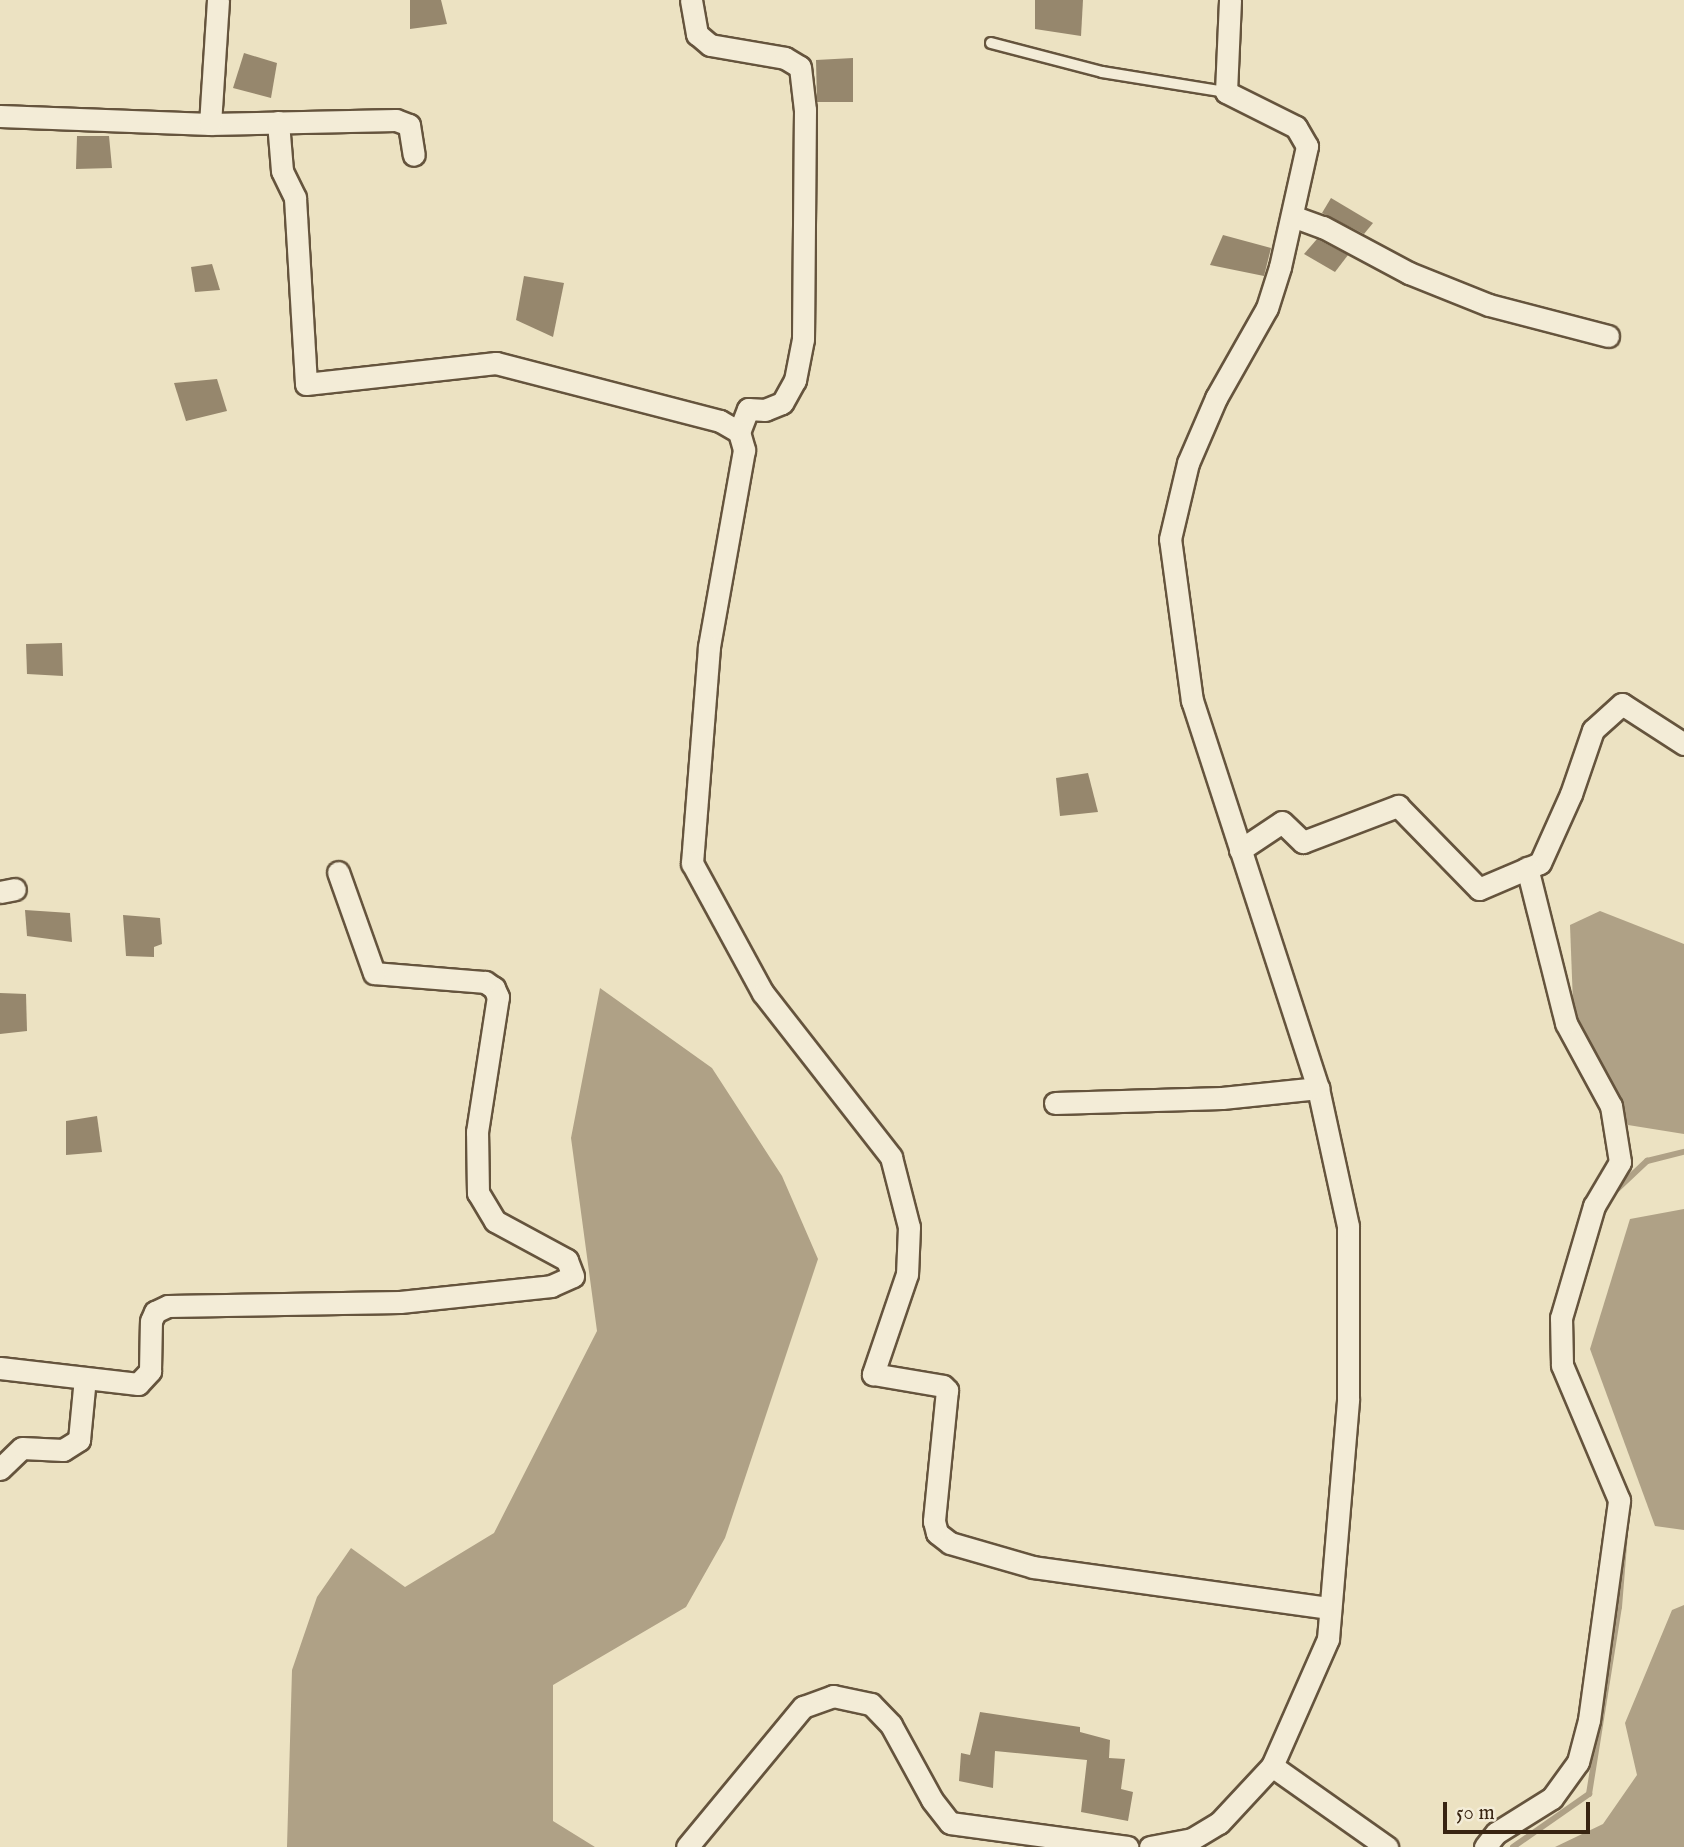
<!DOCTYPE html>
<style>
body{margin:0}
#map{position:relative;width:1684px;height:1847px;overflow:hidden;background:#ece2c2;font-family:"IM FELL English",serif}
div>[style]{position:absolute}
[style*='--x']{left:calc(var(--x)*1px);top:calc(var(--y)*1px);width:calc(var(--w)*1px);rotate:calc(var(--a)*1deg)}
.water>*{inset:0;background:#afa186}
.stream>*{height:6px;margin:-3px;padding:0 3px;transform-origin:3px;border-radius:3px;background:#afa186}
.building>*{inset:0;background:#96876d}
.roads{filter:drop-shadow(2px 0 #65543d) drop-shadow(-2px 0 #65543d) drop-shadow(0 2px #65543d) drop-shadow(0 -2px #65543d)}
.lane>*{height:10px;margin:-5px;padding:0 5px;transform-origin:5px;border-radius:5px;background:#f3ecd7}
.street>*{height:21px;margin:-10.5px;padding:0 10.5px;transform-origin:10.5px;border-radius:10.5px;background:#f3ecd7}
span{translate:-50% -50%;white-space:nowrap;text-align:center;line-height:1.15;-webkit-text-stroke:5px #f3ecd7;paint-order:stroke}
.scale{position:absolute;left:1443px;top:1802px;width:147px;height:32px;box-sizing:border-box;border:4px solid #382411;border-top:0;padding-left:9px;font-size:21px;line-height:24px;white-space:nowrap;color:#382411;-webkit-text-stroke:5px #f3ecd7;paint-order:stroke}
</style>
<div id="map">
<div class="water">
<div style="clip-path:polygon(1600px 911px,1684px 944px,1684px 1134px,1628px 1125px,1574px 1029px,1570px 925px)"></div>
<div style="clip-path:polygon(600px 988px,712px 1068px,782px 1176px,818px 1259px,725px 1538px,686px 1607px,553px 1685px,553px 1821px,595px 1847px,287px 1847px,292px 1670px,317px 1597px,351px 1548px,405px 1587px,494px 1533px,597px 1331px,571px 1138px)"></div>
<div style="clip-path:polygon(1684px 1209px,1684px 1530px,1655px 1526px,1590px 1349px,1630px 1219px)"></div>
<div style="clip-path:polygon(1684px 1605px,1684px 1847px,1555px 1847px,1603px 1824px,1637px 1775px,1625px 1723px,1672px 1610px)"></div>
</div>
<div class="stream">
<div style="--x:1613;--y:1193;--w:47;--a:-43.3"></div>
<div style="--x:1647;--y:1161;--w:38;--a:-14"></div>
<div style="--x:1513;--y:1847;--w:93;--a:-34.9"></div>
<div style="--x:1589;--y:1794;--w:189;--a:-80.9"></div>
<div style="--x:1619;--y:1607;--w:75;--a:-85.4"></div>
</div>
<div class="building">
<div style="clip-path:polygon(410px 0,441px 0,447px 24px,410px 29px)"></div>
<div style="clip-path:polygon(1035px 0,1083px 0,1081px 36px,1035px 29px)"></div>
<div style="clip-path:polygon(244px 53px,277px 63px,271px 98px,233px 88px)"></div>
<div style="clip-path:polygon(853px 58px,853px 102px,817px 102px,816px 60px)"></div>
<div style="clip-path:polygon(77px 136px,109px 136px,112px 168px,76px 169px)"></div>
<div style="clip-path:polygon(1331px 198px,1373px 223px,1364px 234px,1322px 213px)"></div>
<div style="clip-path:polygon(1223px 235px,1271px 248px,1264px 276px,1210px 265px)"></div>
<div style="clip-path:polygon(1317px 239px,1348px 255px,1335px 272px,1304px 254px)"></div>
<div style="clip-path:polygon(212px 264px,220px 290px,195px 292px,191px 267px)"></div>
<div style="clip-path:polygon(524px 276px,564px 283px,553px 337px,516px 320px)"></div>
<div style="clip-path:polygon(217px 379px,227px 411px,186px 421px,174px 383px)"></div>
<div style="clip-path:polygon(62px 643px,63px 676px,27px 674px,26px 644px)"></div>
<div style="clip-path:polygon(1088px 773px,1098px 812px,1060px 816px,1056px 778px)"></div>
<div style="clip-path:polygon(25px 910px,70px 913px,72px 942px,27px 936px)"></div>
<div style="clip-path:polygon(123px 915px,160px 918px,162px 944px,154px 947px,154px 957px,126px 956px)"></div>
<div style="clip-path:polygon(0 993px,26px 994px,27px 1031px,0 1034px)"></div>
<div style="clip-path:polygon(97px 1116px,102px 1152px,66px 1155px,66px 1121px)"></div>
<div style="clip-path:polygon(980px 1712px,1080px 1727px,1080px 1732px,1110px 1740px,1109px 1758px,1125px 1759px,1121px 1789px,1133px 1792px,1128px 1821px,1081px 1812px,1087px 1760px,995px 1751px,993px 1788px,959px 1781px,961px 1753px,970px 1755px)"></div>
</div>
<div class="roads">
<div class="lane">
<div style="--x:991;--y:43;--w:115;--a:14.6"></div>
<div style="--x:1102;--y:72;--w:126;--a:9.2"></div>
</div>
<div class="street">
<div style="--x:691;--y:0;--w:35;--a:80"></div>
<div style="--x:697;--y:34;--w:17;--a:40"></div>
<div style="--x:710;--y:45;--w:76;--a:9.8"></div>
<div style="--x:785;--y:58;--w:17;--a:31"></div>
<div style="--x:800;--y:67;--w:43;--a:83.4"></div>
<div style="--x:805;--y:110;--w:229;--a:90.5"></div>
<div style="--x:803;--y:339;--w:42;--a:101"></div>
<div style="--x:795;--y:380;--w:26;--a:119"></div>
<div style="--x:782;--y:403;--w:18;--a:158"></div>
<div style="--x:765;--y:410;--w:17;--a:-177"></div>
<div style="--x:748;--y:409;--w:25;--a:111"></div>
<div style="--x:0;--y:116;--w:210;--a:2.2"></div>
<div style="--x:210;--y:124;--w:186;--a:-1.2"></div>
<div style="--x:396;--y:120;--w:14;--a:21"></div>
<div style="--x:409;--y:125;--w:30;--a:81"></div>
<div style="--x:278;--y:122;--w:49;--a:85.3"></div>
<div style="--x:282;--y:171;--w:30;--a:64"></div>
<div style="--x:295;--y:198;--w:186;--a:86.6"></div>
<div style="--x:306;--y:384;--w:191;--a:-6.3"></div>
<div style="--x:496;--y:363;--w:231;--a:14.5"></div>
<div style="--x:720;--y:421;--w:22;--a:30"></div>
<div style="--x:739;--y:432;--w:19;--a:74"></div>
<div style="--x:744;--y:450;--w:200;--a:100.1"></div>
<div style="--x:709;--y:647;--w:217;--a:94.5"></div>
<div style="--x:692;--y:863;--w:148;--a:61.4"></div>
<div style="--x:763;--y:993;--w:208;--a:52"></div>
<div style="--x:891;--y:1157;--w:72;--a:75.6"></div>
<div style="--x:909;--y:1227;--w:47;--a:92.4"></div>
<div style="--x:907;--y:1274;--w:106;--a:108.8"></div>
<div style="--x:873;--y:1374;--w:71;--a:9.7"></div>
<div style="--x:943;--y:1386;--w:6;--a:45"></div>
<div style="--x:947;--y:1390;--w:132;--a:95.7"></div>
<div style="--x:934;--y:1521;--w:12;--a:76"></div>
<div style="--x:937;--y:1533;--w:16;--a:38"></div>
<div style="--x:950;--y:1543;--w:86;--a:16.1"></div>
<div style="--x:1033;--y:1567;--w:300;--a:7.9"></div>
<div style="--x:210;--y:124;--w:124;--a:-86.3"></div>
<div style="--x:1292;--y:216;--w:33;--a:20"></div>
<div style="--x:1323;--y:227;--w:98;--a:28.1"></div>
<div style="--x:1409;--y:273;--w:86;--a:21.8"></div>
<div style="--x:1489;--y:305;--w:123;--a:14.6"></div>
<div style="--x:1240;--y:850;--w:50;--a:-33.7"></div>
<div style="--x:1282;--y:822;--w:29;--a:44"></div>
<div style="--x:1303;--y:842;--w:102;--a:-20.8"></div>
<div style="--x:1398;--y:806;--w:116;--a:45.7"></div>
<div style="--x:1479;--y:889;--w:66;--a:-23.1"></div>
<div style="--x:1540;--y:863;--w:76;--a:-65.8"></div>
<div style="--x:1571;--y:794;--w:68;--a:-71"></div>
<div style="--x:1593;--y:730;--w:39;--a:-42"></div>
<div style="--x:1622;--y:704;--w:74;--a:32.8"></div>
<div style="--x:0;--y:892;--w:15;--a:-11"></div>
<div style="--x:1055;--y:1103;--w:167;--a:-1.7"></div>
<div style="--x:1222;--y:1098;--w:97;--a:-5.9"></div>
<div style="--x:0;--y:1368;--w:139;--a:6.6"></div>
<div style="--x:138;--y:1384;--w:18;--a:-47"></div>
<div style="--x:150;--y:1371;--w:50;--a:-88.9"></div>
<div style="--x:151;--y:1321;--w:10;--a:-66"></div>
<div style="--x:155;--y:1312;--w:14;--a:-25"></div>
<div style="--x:168;--y:1306;--w:232;--a:-1"></div>
<div style="--x:400;--y:1302;--w:152;--a:-6"></div>
<div style="--x:551;--y:1286;--w:24;--a:-24"></div>
<div style="--x:573;--y:1276;--w:17;--a:-111"></div>
<div style="--x:567;--y:1260;--w:82;--a:-151.6"></div>
<div style="--x:495;--y:1221;--w:33;--a:-121"></div>
<div style="--x:478;--y:1193;--w:61;--a:-90.9"></div>
<div style="--x:477;--y:1132;--w:137;--a:-81.2"></div>
<div style="--x:498;--y:997;--w:10;--a:-114"></div>
<div style="--x:494;--y:988;--w:11;--a:-146"></div>
<div style="--x:485;--y:982;--w:111;--a:-175.4"></div>
<div style="--x:374;--y:973;--w:107;--a:-109.6"></div>
<div style="--x:0;--y:1469;--w:30;--a:-44"></div>
<div style="--x:22;--y:1448;--w:41;--a:2.8"></div>
<div style="--x:63;--y:1450;--w:19;--a:-32"></div>
<div style="--x:79;--y:1440;--w:62;--a:-84.5"></div>
<div style="--x:1272;--y:1766;--w:141;--a:35.2"></div>
<div style="--x:687;--y:1847;--w:182;--a:-50.4"></div>
<div style="--x:803;--y:1707;--w:32;--a:-20"></div>
<div style="--x:833;--y:1696;--w:39;--a:12"></div>
<div style="--x:871;--y:1704;--w:29;--a:46"></div>
<div style="--x:891;--y:1725;--w:85;--a:61.3"></div>
<div style="--x:932;--y:1800;--w:29;--a:52"></div>
<div style="--x:950;--y:1823;--w:179;--a:7.7"></div>
<div style="--x:1150;--y:1847;--w:43;--a:-10.8"></div>
<div style="--x:1192;--y:1839;--w:31;--a:-31"></div>
<div style="--x:1219;--y:1823;--w:78;--a:-47.1"></div>
<div style="--x:1272;--y:1766;--w:139;--a:-66.2"></div>
<div style="--x:1328;--y:1639;--w:241;--a:-85.2"></div>
<div style="--x:1348;--y:1399;--w:173;--a:-90"></div>
<div style="--x:1348;--y:1226;--w:141;--a:-102.3"></div>
<div style="--x:1318;--y:1088;--w:407;--a:-108"></div>
<div style="--x:1192;--y:701;--w:163;--a:-97.7"></div>
<div style="--x:1170;--y:539;--w:78;--a:-76.7"></div>
<div style="--x:1188;--y:463;--w:71;--a:-66.7"></div>
<div style="--x:1216;--y:398;--w:103;--a:-60.5"></div>
<div style="--x:1267;--y:308;--w:43;--a:-72.4"></div>
<div style="--x:1280;--y:267;--w:124;--a:-77.4"></div>
<div style="--x:1307;--y:146;--w:22;--a:-120"></div>
<div style="--x:1296;--y:127;--w:78;--a:-153.4"></div>
<div style="--x:1226;--y:92;--w:92;--a:-87.5"></div>
<div style="--x:1485;--y:1847;--w:18;--a:-52"></div>
<div style="--x:1496;--y:1833;--w:66;--a:-32"></div>
<div style="--x:1552;--y:1798;--w:44;--a:-54.2"></div>
<div style="--x:1578;--y:1762;--w:43;--a:-75.3"></div>
<div style="--x:1589;--y:1720;--w:222;--a:-82.2"></div>
<div style="--x:1619;--y:1500;--w:147;--a:-112.9"></div>
<div style="--x:1562;--y:1365;--w:47;--a:-91.2"></div>
<div style="--x:1561;--y:1318;--w:117;--a:-73.6"></div>
<div style="--x:1594;--y:1206;--w:51;--a:-59.4"></div>
<div style="--x:1620;--y:1162;--w:57;--a:-99.1"></div>
<div style="--x:1611;--y:1106;--w:94;--a:-118.5"></div>
<div style="--x:1566;--y:1023;--w:160;--a:-104.1"></div>
</div>
</div>
<div class="scale">50 m</div>
</div>
